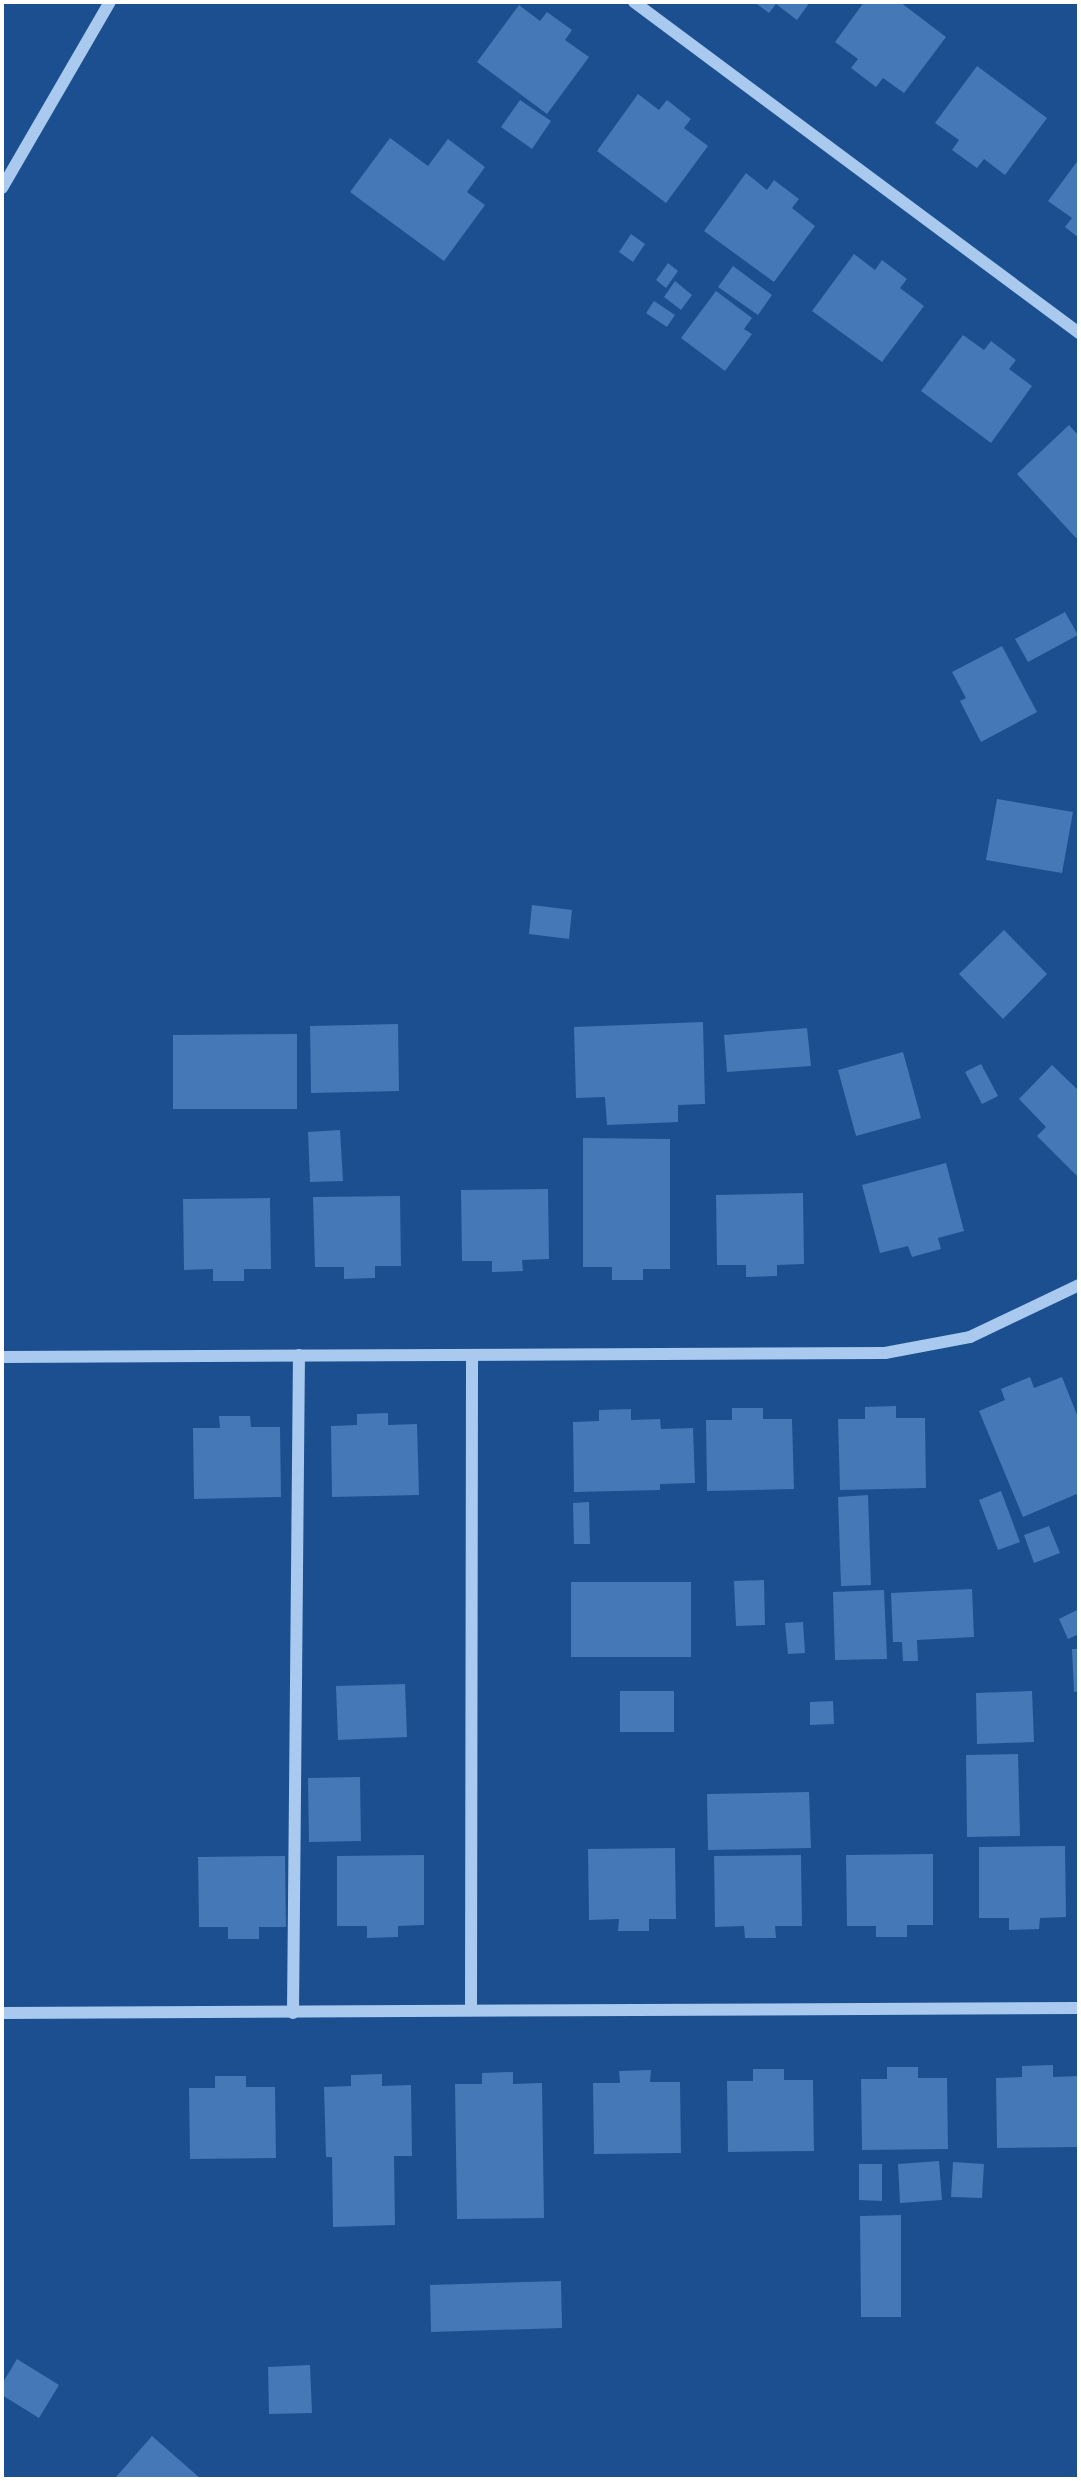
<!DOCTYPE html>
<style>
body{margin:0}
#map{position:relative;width:1081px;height:2481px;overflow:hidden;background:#1b4f8f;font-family:Inter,sans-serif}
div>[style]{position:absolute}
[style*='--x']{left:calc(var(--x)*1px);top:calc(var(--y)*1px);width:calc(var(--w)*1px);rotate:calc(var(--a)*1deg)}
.building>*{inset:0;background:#4478b7}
.minor>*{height:12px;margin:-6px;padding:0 6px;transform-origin:6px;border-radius:6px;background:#a9c9ee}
span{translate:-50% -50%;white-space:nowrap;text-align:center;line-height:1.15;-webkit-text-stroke:5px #1b4f8f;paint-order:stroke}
.frame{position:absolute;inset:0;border:4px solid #fff;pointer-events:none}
</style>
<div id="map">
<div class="building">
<div style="clip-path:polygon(754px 2px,810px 2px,797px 20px,776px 4px,769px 13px)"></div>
<div style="clip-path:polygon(864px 2px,900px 2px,946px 37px,904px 93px,883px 78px,876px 87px,851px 68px,858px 59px,835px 42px)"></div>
<div style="clip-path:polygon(519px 5px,540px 21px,547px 12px,572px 30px,565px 40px,589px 57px,547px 114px,477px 62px)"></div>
<div style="clip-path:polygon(977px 66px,1047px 118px,1005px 175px,984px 159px,977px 168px,952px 150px,959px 140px,935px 123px)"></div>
<div style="clip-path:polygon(638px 94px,659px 110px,667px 100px,691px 119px,684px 128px,708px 146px,666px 203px,597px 151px)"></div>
<div style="clip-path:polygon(520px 100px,551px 121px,532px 149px,501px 127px)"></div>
<div style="clip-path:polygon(390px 138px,428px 166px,448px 139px,485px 167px,467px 192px,485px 205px,444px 261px,350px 192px)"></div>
<div style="clip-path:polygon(1079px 159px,1079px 238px,1065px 227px,1072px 218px,1048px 201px)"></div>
<div style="clip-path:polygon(746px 173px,767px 190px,774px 180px,799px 199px,792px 208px,815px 226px,774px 282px,704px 231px)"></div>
<div style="clip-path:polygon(631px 234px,645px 244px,633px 262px,619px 252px)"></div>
<div style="clip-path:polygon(854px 254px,875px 270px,882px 260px,907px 279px,900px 288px,924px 306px,882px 362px,812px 311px)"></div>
<div style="clip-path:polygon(668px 263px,678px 271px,666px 288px,656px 280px)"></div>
<div style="clip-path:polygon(733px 266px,772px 295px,758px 315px,718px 287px)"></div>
<div style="clip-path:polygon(675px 281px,692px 295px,681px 310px,664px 297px)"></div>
<div style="clip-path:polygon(716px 291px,752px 318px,744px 329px,752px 334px,725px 371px,681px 338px)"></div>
<div style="clip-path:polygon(654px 301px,675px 315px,667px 327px,646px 313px)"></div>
<div style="clip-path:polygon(963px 335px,984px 350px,991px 341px,1016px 360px,1009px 369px,1032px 386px,991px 443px,921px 391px)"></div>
<div style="clip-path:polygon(1069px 425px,1079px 436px,1079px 535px,1076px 538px,1017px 474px)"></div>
<div style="clip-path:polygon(1065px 612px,1078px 635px,1028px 662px,1015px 639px)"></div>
<div style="clip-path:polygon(1002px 646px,1037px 712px,981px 742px,960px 701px,966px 698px,952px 672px)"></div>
<div style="clip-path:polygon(997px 799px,1073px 812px,1062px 873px,986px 860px)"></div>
<div style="clip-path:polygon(532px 905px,572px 910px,569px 939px,529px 934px)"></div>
<div style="clip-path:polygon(1004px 930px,1047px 974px,1003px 1019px,959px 974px)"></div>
<div style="clip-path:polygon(703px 1022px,705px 1104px,678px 1105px,678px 1122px,607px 1125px,605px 1097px,576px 1098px,574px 1027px)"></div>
<div style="clip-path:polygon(398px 1024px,399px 1091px,311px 1093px,310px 1026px)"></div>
<div style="clip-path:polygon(807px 1028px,811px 1066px,727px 1072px,724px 1035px)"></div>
<div style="clip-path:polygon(297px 1034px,297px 1109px,173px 1109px,173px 1035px)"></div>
<div style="clip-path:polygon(903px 1052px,921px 1118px,856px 1136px,838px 1070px)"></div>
<div style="clip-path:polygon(981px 1064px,998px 1096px,982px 1104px,965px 1072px)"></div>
<div style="clip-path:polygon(1052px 1065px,1079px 1091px,1079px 1178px,1037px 1136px,1046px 1127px,1019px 1099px)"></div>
<div style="clip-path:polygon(340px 1130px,343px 1181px,310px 1182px,308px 1132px)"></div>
<div style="clip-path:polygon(583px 1138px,670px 1139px,670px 1269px,643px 1269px,643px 1280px,612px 1280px,612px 1267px,583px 1267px)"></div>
<div style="clip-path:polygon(946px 1163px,964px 1231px,938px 1238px,941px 1249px,912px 1257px,908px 1246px,880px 1253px,862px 1185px)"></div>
<div style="clip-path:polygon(548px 1189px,549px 1259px,522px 1260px,523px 1271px,492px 1272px,492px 1261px,462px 1261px,461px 1190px)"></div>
<div style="clip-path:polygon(803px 1193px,804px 1264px,777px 1265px,777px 1276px,746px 1277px,746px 1265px,717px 1265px,716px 1195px)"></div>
<div style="clip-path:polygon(400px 1196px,401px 1266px,375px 1266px,375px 1278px,344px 1279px,344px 1267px,315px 1267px,313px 1197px)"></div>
<div style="clip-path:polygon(270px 1198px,271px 1269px,244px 1269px,244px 1281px,213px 1281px,213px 1269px,184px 1270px,183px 1199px)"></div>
<div style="clip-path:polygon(1030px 1377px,1034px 1388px,1062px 1377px,1079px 1420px,1079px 1493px,1023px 1517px,979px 1411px,1005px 1400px,1001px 1389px)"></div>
<div style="clip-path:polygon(896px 1406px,896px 1418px,925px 1418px,926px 1488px,840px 1490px,838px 1419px,865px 1419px,865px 1407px)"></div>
<div style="clip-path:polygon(732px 1408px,763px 1408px,763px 1419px,792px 1419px,794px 1489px,707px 1491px,706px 1420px,732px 1420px)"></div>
<div style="clip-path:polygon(631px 1409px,631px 1420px,660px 1419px,661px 1429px,693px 1428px,695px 1483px,660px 1484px,660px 1490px,574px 1492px,573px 1422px,599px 1421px,599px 1410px)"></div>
<div style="clip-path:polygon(388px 1413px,388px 1425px,417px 1424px,419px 1495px,332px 1497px,331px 1426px,357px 1425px,357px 1414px)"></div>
<div style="clip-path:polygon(219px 1416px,250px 1416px,251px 1427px,280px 1427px,281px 1497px,194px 1499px,193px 1428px,220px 1428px)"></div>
<div style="clip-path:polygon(1001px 1491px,1020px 1542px,998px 1550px,979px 1500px)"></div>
<div style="clip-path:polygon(868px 1495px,871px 1585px,841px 1586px,838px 1497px)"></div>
<div style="clip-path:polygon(589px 1502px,590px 1544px,574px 1544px,573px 1503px)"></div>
<div style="clip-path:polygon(1049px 1526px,1060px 1553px,1034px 1563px,1024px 1535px)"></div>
<div style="clip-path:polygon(764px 1580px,765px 1625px,736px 1626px,734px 1581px)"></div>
<div style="clip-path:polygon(571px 1582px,691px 1582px,691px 1657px,571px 1657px)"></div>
<div style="clip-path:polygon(972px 1589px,974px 1637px,917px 1640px,918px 1661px,903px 1661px,902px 1642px,893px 1642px,891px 1593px)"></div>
<div style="clip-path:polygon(884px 1590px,887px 1659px,835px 1660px,833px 1592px)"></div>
<div style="clip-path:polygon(1079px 1609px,1079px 1634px,1068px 1639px,1059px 1619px)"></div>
<div style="clip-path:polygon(803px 1622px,805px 1653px,788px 1654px,785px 1623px)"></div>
<div style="clip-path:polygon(1072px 1649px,1079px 1649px,1079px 1691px,1074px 1692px)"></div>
<div style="clip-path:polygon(405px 1684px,407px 1737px,338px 1740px,336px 1686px)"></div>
<div style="clip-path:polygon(620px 1691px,674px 1691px,674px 1732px,620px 1732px)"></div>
<div style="clip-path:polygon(1032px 1691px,1034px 1742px,977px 1744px,976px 1693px)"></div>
<div style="clip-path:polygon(833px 1701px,834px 1724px,810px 1725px,810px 1702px)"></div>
<div style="clip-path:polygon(1018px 1754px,1020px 1836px,967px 1837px,966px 1755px)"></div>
<div style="clip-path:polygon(360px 1777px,361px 1841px,309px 1842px,308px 1778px)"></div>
<div style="clip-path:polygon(809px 1792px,811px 1848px,708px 1850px,707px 1794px)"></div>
<div style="clip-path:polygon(1065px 1846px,1066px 1917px,1040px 1918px,1039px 1929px,1009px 1930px,1009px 1918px,979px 1918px,979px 1847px)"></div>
<div style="clip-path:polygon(675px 1848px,676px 1919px,649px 1919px,649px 1931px,618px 1931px,619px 1919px,589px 1920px,588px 1849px)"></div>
<div style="clip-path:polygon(933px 1854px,933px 1925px,907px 1925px,907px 1937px,876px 1937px,876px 1926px,847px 1926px,846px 1855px)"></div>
<div style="clip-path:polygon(424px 1855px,424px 1925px,398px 1926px,398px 1937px,367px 1938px,367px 1926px,337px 1926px,337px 1856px)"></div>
<div style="clip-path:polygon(801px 1855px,802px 1926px,775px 1926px,776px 1938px,745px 1938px,744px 1926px,715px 1927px,714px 1856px)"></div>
<div style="clip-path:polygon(285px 1856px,286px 1927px,259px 1927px,259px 1939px,228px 1939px,228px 1927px,199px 1927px,198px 1857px)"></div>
<div style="clip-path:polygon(1053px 2065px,1053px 2077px,1079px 2076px,1079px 2147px,997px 2148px,996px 2078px,1022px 2077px,1022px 2066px)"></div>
<div style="clip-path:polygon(887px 2067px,918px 2067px,918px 2078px,947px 2078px,948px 2149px,862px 2150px,861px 2079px,887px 2079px)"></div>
<div style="clip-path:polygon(753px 2069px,784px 2069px,784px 2080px,813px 2080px,814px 2151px,728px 2152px,727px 2081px,753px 2081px)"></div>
<div style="clip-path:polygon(651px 2070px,650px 2082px,680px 2082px,681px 2153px,594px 2154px,593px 2083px,620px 2083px,619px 2071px)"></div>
<div style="clip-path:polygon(513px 2072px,513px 2084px,542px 2083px,544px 2218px,457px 2219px,455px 2084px,482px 2084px,482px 2073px)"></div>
<div style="clip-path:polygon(382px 2074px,382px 2086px,411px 2085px,412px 2156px,394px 2156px,395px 2225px,333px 2227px,332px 2157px,326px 2157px,324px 2087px,351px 2086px,351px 2075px)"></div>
<div style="clip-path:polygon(215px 2076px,246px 2076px,246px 2087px,275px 2087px,276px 2158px,190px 2159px,189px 2088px,215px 2088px)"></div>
<div style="clip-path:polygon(939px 2161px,942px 2200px,900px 2203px,898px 2164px)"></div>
<div style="clip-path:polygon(953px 2162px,984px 2164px,982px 2198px,951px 2197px)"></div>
<div style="clip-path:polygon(859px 2164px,882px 2164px,882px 2201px,859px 2200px)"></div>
<div style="clip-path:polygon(901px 2215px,901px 2317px,861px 2317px,860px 2216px)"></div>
<div style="clip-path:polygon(561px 2281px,562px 2328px,431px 2332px,430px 2285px)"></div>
<div style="clip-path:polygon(17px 2359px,59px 2385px,39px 2418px,2px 2395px,2px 2384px)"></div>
<div style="clip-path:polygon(310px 2365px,312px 2413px,269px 2414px,268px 2367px)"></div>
<div style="clip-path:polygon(152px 2436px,201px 2479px,116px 2477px)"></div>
</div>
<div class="minor">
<div style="--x:634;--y:2;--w:555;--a:36.64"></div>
<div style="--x:2;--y:188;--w:215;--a:-59.9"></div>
<div style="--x:2;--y:1357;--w:883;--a:-0.26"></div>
<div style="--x:885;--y:1353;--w:86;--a:-10.7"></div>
<div style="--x:970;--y:1337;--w:121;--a:-25.5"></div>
<div style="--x:471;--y:2010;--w:655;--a:-89.91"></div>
<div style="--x:2;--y:2013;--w:1077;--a:-0.27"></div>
<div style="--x:293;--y:2013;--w:658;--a:-89.48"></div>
</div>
<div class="frame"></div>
</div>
